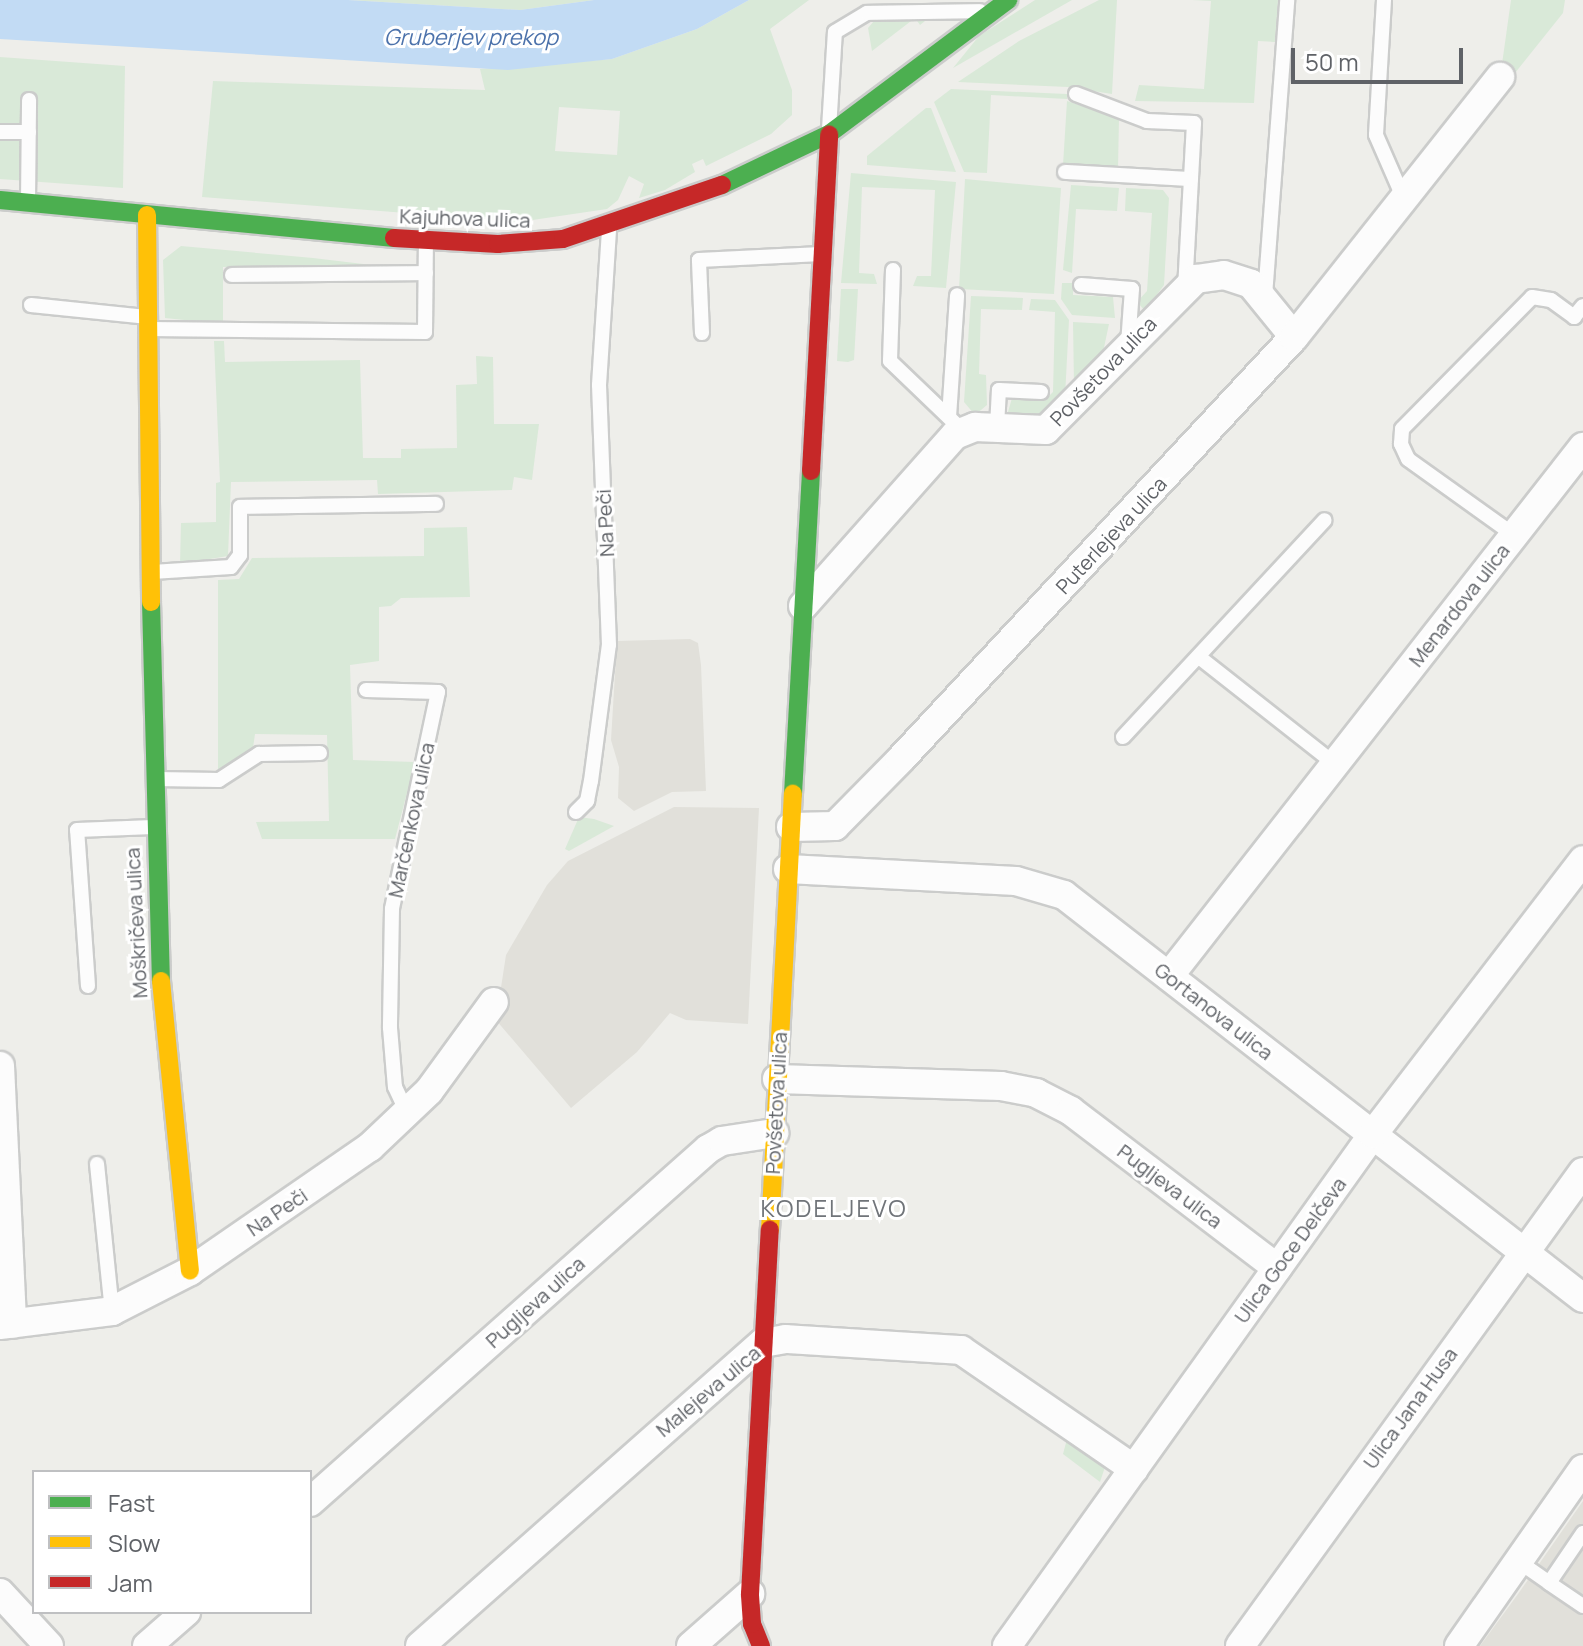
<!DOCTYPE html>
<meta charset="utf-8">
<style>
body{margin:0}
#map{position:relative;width:1583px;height:1646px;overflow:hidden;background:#eeeeea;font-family:Manrope,sans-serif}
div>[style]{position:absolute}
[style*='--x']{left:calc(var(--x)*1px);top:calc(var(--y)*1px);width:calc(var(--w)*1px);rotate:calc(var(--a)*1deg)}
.education>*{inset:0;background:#e1e0da}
.green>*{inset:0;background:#d9e9d8}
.water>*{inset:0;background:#c2dbf4}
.roads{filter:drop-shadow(2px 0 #cbcccb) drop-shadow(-2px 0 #cbcccb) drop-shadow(0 2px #cbcccb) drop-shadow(0 -2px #cbcccb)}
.lane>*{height:14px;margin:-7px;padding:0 7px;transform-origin:7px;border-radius:7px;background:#fcfcfc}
.street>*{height:28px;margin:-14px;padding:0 14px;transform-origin:14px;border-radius:14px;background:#fcfcfc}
.fast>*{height:18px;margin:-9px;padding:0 9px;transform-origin:9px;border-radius:9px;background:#4caf50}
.slow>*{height:18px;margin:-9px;padding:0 9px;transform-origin:9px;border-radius:9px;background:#ffc107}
.jam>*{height:18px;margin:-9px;padding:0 9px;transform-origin:9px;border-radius:9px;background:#c62828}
span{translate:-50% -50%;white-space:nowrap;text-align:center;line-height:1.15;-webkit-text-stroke:6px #fff;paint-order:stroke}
.street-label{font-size:20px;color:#5f6267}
.water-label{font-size:22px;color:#4c72ab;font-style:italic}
.quarter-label{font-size:24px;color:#707479;letter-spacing:2px}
.legend{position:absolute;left:32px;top:1470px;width:280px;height:144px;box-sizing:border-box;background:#fff;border:2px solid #bfc0c2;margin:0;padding:10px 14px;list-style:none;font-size:24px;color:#5f6267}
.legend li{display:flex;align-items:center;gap:16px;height:40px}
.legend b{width:40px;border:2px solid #bfc0c2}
.scale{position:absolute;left:1291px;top:48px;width:172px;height:36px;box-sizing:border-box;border:4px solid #5f6267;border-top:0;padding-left:10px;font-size:24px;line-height:28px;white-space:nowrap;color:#5f6267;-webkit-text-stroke:6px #fff;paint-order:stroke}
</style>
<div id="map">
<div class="education">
<div style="clip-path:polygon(690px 639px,698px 643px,701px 665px,706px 791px,672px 792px,634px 811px,618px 798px,619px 767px,611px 740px,617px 641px)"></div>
<div style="clip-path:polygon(674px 807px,759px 808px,748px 1024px,686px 1020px,670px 1013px,637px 1052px,571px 1108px,496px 1020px,506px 955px,547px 885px,568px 861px)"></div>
<div style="clip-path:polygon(1583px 1501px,1583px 1646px,1480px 1646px,1518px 1594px)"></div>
</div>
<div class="green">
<div style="clip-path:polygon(348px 0,594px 0,520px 10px)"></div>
<div style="clip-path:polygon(evenodd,749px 0,809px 0,770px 29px,792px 90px,792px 115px,771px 134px,706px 166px,703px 159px,692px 164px,695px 172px,665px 190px,639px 198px,644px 184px,629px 176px,618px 200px,607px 209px,519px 222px,202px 197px,213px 81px,485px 90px,480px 69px,612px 59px,697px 29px,749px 0,559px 107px,620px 111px,617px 155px,555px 151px,559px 107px)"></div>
<div style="clip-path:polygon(1035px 0,1072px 0,953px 68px,979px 36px)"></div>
<div style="clip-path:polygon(1099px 0,1117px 0,1112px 94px,1068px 87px,958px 82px,1019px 41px)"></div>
<div style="clip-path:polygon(1192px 0,1278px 0,1275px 42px,1258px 41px,1254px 103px,1135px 101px,1139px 85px,1204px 89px,1211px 1px)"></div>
<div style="clip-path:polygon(1511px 0,1565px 0,1563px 13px,1515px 73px,1502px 64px)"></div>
<div style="clip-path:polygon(930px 17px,920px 25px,915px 18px,872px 51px,868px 28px,874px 21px)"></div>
<div style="clip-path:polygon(0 57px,125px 66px,123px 188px,0 179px)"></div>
<div style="clip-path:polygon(951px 89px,1067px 94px,1067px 99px,991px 95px,987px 173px,964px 172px,934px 102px)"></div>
<div style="clip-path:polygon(1067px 101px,1119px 118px,1118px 168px,1063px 165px)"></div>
<div style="clip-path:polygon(926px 108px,931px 108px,956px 172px,867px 165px,867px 156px)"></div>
<div style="clip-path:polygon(851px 173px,956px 182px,946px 288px,913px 286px,917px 276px,931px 276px,935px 190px,862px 187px,859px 273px,874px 274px,877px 284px,841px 283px)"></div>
<div style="clip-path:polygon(965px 179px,1061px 188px,1054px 294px,959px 289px)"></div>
<div style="clip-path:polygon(1071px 185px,1119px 188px,1117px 211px,1076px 209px,1072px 273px,1063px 270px)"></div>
<div style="clip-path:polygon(1126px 188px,1163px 190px,1169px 198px,1164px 285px,1145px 311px,1137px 302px,1147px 291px,1152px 213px,1125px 211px)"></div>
<div style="clip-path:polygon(181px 246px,313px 258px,380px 266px,223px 267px,223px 324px,165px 318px,163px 260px)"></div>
<div style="clip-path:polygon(1062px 283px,1073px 283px,1073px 295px,1113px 297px,1115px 318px,1072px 315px,1061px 299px)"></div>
<div style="clip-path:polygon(841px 289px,858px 289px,854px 360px,848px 362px,837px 361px)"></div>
<div style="clip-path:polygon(971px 296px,1023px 298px,1022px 310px,981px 309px,979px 374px,986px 375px,987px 405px,975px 415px,964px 402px)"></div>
<div style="clip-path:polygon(1031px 299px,1055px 300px,1069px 320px,1065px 397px,1037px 416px,1008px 412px,1012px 398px,1045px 400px,1053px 392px,1055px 312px,1029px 310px)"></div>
<div style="clip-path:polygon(1073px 322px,1109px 324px,1102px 357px,1074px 386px)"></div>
<div style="clip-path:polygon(214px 341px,224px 341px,225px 362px,360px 360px,363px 458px,401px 458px,401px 449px,457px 448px,456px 385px,477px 384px,476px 356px,493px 357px,494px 424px,539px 424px,532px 480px,514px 477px,512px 490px,378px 494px,377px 480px,231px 482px,228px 556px,180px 564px,181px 523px,216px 522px,216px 483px,220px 482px)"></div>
<div style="clip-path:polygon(467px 527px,470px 597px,401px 598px,391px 606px,379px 607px,379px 661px,350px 665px,353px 760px,415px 762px,395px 839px,262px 839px,256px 822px,329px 821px,327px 735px,255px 734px,253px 748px,218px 772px,218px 580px,239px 579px,252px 558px,424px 556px,424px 528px)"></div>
<div style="clip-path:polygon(579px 817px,594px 819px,614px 826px,569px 851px,565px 849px)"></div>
<div style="clip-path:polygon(1067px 1439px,1106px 1464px,1100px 1482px,1063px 1454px)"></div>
</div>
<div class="water">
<div style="clip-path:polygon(0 0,348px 0,520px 10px,594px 0,749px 0,697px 29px,612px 59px,508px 70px,0 39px)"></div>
</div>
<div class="roads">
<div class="lane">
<div style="--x:1384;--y:0;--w:135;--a:93.4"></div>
<div style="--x:1376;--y:135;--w:70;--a:66.4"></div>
<div style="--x:1076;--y:94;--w:76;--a:20.8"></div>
<div style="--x:1147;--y:121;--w:47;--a:2.4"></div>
<div style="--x:1194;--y:123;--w:164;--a:93.1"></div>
<div style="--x:829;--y:129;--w:97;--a:-86.5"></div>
<div style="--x:835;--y:32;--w:37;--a:-31"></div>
<div style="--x:867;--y:13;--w:113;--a:-1"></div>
<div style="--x:0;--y:132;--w:29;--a:0"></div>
<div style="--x:1065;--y:172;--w:126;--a:3.2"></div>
<div style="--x:28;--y:202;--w:102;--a:-89.4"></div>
<div style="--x:893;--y:270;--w:91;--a:91.9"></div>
<div style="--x:890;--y:361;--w:101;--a:43.8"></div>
<div style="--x:232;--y:275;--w:194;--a:-0.6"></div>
<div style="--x:1081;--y:285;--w:51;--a:4.5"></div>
<div style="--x:1132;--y:289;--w:56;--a:94.1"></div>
<div style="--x:1265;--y:296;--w:297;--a:-85.7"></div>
<div style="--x:31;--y:305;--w:118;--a:5.9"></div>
<div style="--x:149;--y:329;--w:276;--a:0.6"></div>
<div style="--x:425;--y:332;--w:90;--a:-89.4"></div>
<div style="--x:702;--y:333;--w:73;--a:-92.4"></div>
<div style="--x:699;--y:260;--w:122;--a:-2.8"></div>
<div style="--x:949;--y:417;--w:122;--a:-86.2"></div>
<div style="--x:997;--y:427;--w:37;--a:-87"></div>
<div style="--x:999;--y:390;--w:42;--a:2.7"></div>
<div style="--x:1514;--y:535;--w:130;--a:-144.4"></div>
<div style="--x:1408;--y:459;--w:17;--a:-115"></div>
<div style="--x:1401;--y:444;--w:15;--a:-86"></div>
<div style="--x:1402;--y:429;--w:185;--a:-45.4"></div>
<div style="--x:1532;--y:297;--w:19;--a:9"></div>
<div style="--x:1551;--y:300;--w:29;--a:36"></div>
<div style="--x:1574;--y:317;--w:14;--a:-51"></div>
<div style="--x:152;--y:572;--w:79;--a:-3.6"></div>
<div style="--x:231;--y:567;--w:15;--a:-53"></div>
<div style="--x:240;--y:555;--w:48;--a:-90"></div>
<div style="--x:240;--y:507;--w:196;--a:-0.9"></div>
<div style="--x:1199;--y:657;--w:173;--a:38.2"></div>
<div style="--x:366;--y:690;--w:72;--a:1.6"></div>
<div style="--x:438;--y:692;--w:222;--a:102"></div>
<div style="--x:392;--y:909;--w:119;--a:91"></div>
<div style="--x:390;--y:1028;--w:59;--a:85.2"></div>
<div style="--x:395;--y:1087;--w:29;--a:65"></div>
<div style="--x:1123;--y:737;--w:296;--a:-47.1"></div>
<div style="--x:156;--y:779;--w:63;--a:0.9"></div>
<div style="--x:219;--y:780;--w:48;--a:-33"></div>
<div style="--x:259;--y:754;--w:61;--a:-0.9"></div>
<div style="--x:576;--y:812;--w:16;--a:-45"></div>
<div style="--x:587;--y:801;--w:20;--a:-79"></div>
<div style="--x:591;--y:781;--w:137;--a:-82.5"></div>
<div style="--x:609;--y:645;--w:260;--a:-92.2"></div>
<div style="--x:599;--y:385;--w:156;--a:-86.3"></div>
<div style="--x:88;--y:986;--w:156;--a:-94"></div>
<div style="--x:77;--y:830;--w:76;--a:-2.3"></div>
<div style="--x:97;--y:1164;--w:148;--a:84.2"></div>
<div style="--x:1583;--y:1533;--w:60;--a:124.2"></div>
<div style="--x:1549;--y:1583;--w:41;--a:34.1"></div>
<div style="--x:1518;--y:1561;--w:38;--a:35"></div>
</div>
<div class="street">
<div style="--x:803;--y:606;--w:229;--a:-48.4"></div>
<div style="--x:955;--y:435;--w:22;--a:-22"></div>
<div style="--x:975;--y:427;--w:71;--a:2.4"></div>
<div style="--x:1046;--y:430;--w:213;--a:-45.2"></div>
<div style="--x:1196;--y:279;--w:28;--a:-8"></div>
<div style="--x:1224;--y:275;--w:28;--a:18"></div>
<div style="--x:1251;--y:284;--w:68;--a:50.9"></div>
<div style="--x:791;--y:827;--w:44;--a:-1.3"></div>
<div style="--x:835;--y:826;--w:93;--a:-45.4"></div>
<div style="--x:900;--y:760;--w:578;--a:-47.03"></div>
<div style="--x:1294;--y:337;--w:332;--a:-51.6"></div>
<div style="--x:788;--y:869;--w:228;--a:3"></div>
<div style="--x:1016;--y:881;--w:50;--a:16.3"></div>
<div style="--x:1064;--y:895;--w:657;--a:37.83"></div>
<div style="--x:1169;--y:976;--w:672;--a:-51.95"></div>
<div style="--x:0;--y:1066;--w:258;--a:87.3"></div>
<div style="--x:777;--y:1079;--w:224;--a:1.8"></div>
<div style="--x:1001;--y:1086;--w:36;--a:11"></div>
<div style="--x:1036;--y:1093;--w:39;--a:27"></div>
<div style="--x:1071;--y:1111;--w:259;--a:37.3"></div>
<div style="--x:0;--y:1325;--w:113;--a:-7.1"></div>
<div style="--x:112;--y:1311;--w:88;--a:-27.1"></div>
<div style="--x:190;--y:1271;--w:219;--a:-34.6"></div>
<div style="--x:370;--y:1147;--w:81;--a:-43.5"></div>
<div style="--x:429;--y:1091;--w:110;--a:-53.9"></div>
<div style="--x:310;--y:1502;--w:532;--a:-41.57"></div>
<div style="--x:708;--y:1149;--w:16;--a:-30"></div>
<div style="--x:722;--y:1141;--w:53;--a:-8.7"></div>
<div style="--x:0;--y:1593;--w:72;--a:47.2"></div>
<div style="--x:147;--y:1646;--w:52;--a:-41.1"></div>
<div style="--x:420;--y:1646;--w:458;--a:-41.5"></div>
<div style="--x:763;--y:1343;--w:23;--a:-10"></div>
<div style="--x:786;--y:1339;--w:175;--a:3.6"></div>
<div style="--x:961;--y:1350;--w:210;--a:34.5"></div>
<div style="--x:691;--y:1646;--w:79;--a:-41.4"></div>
<div style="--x:1007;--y:1646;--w:629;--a:-54.44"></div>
<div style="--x:1373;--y:1134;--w:345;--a:-52.5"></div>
<div style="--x:1240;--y:1646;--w:585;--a:-54.11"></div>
<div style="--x:1459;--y:1646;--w:216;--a:-55"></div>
</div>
<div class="fast">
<div style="--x:722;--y:185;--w:119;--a:-25.5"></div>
<div style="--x:829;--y:134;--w:224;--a:-36.8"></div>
<div style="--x:0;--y:200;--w:396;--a:5.5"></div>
<div style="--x:151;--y:602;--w:379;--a:88.5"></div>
<div style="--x:793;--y:794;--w:324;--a:-86.8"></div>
</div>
<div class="slow">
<div style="--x:147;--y:215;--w:387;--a:89.4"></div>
<div style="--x:161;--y:981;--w:291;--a:84.3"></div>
<div style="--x:770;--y:1230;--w:437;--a:-87"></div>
</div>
<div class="jam">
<div style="--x:394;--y:238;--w:104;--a:3.3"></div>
<div style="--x:498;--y:244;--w:65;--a:-4.4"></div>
<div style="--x:563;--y:239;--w:168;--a:-18.8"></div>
<div style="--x:811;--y:471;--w:337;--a:-86.9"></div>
<div style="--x:761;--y:1646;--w:24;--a:-112"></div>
<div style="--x:752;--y:1624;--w:30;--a:-94"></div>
<div style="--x:750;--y:1594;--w:365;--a:-86.9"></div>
</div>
</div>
<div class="street-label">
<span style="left:465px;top:218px;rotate:2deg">Kajuhova ulica</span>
<span style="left:1103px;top:371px;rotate:-46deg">Povšetova ulica</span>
<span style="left:605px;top:523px;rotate:-93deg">Na Peči</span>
<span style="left:1111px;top:535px;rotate:-47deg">Puterlejeva ulica</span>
<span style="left:1459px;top:605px;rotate:-52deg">Menardova ulica</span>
<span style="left:411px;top:820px;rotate:-78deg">Marčenkova ulica</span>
<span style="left:136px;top:923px;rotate:-93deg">Moškričeva ulica</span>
<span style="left:1214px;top:1011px;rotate:38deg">Gortanova ulica</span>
<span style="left:776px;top:1103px;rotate:-87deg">Povšetova ulica</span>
<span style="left:1170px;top:1186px;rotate:37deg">Pugljeva ulica</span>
<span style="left:277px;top:1212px;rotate:-34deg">Na Peči</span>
<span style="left:1290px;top:1250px;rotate:-54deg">Ulica Goce Delčeva</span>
<span style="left:535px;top:1302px;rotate:-42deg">Pugljeva ulica</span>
<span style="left:708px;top:1391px;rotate:-40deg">Malejeva ulica</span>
<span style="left:1410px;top:1408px;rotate:-54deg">Ulica Jana Husa</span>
</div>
<div class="water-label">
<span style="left:471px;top:38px">Gruberjev prekop</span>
</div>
<div class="quarter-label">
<span style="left:834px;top:1208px">KODELJEVO</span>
</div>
<ul class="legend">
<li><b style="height:10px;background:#4caf50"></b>Fast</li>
<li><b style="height:10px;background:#ffc107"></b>Slow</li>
<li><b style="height:10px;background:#c62828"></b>Jam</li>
</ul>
<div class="scale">50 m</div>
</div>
